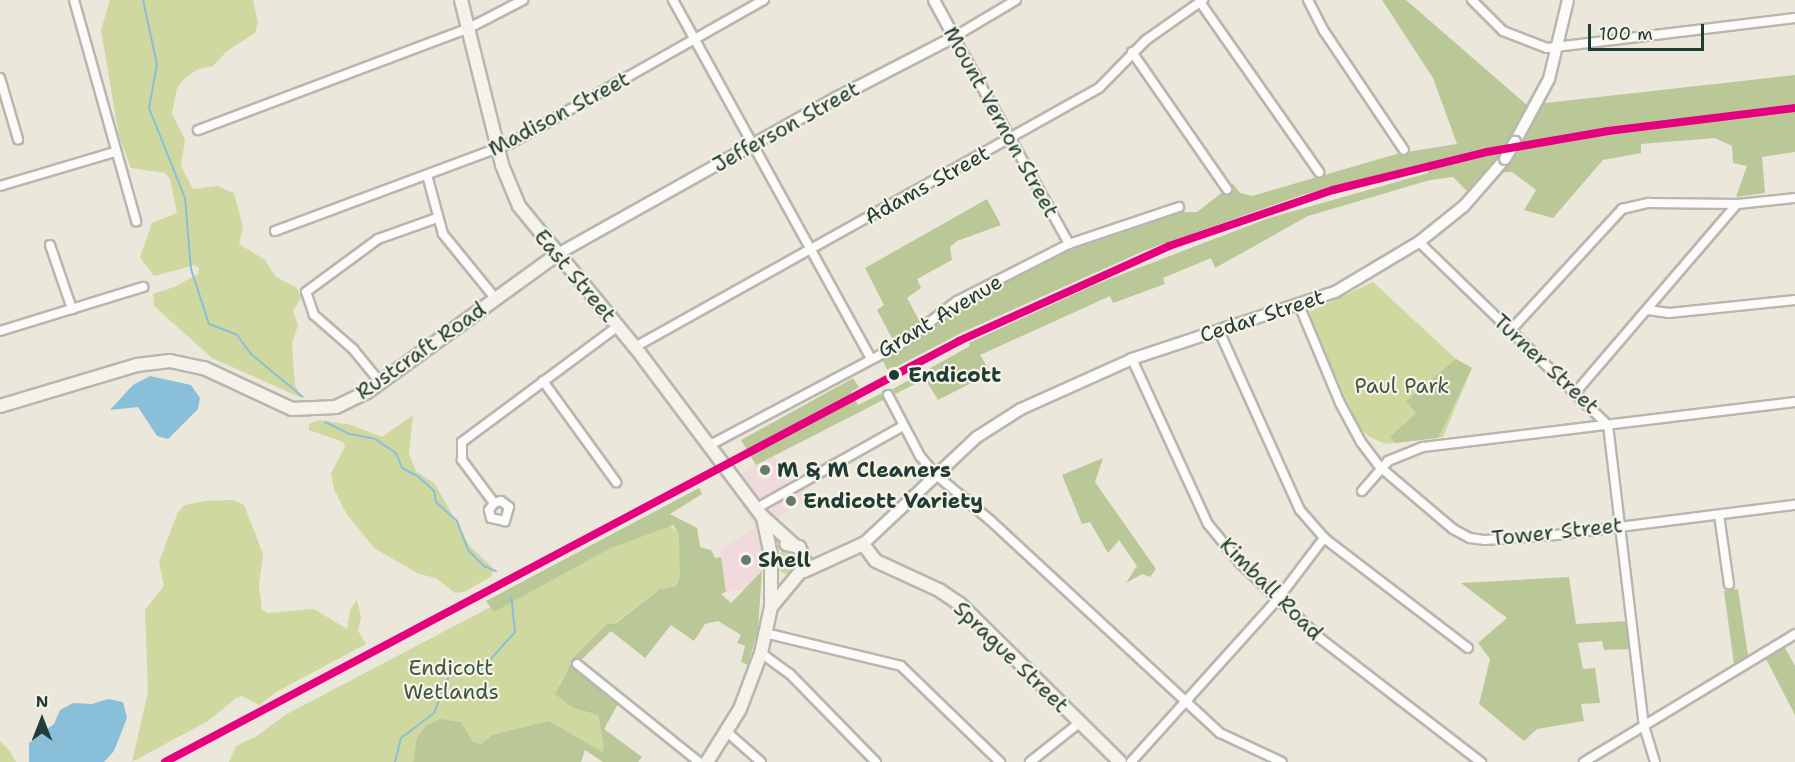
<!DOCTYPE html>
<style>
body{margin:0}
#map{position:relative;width:1795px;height:762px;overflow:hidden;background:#ece7db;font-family:"Shantell Sans",sans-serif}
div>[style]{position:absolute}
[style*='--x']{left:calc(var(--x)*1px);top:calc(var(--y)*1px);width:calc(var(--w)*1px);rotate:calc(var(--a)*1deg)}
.built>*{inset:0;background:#f0dadc}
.green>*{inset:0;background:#cfd89f}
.round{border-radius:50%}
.forest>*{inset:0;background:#bac898}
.water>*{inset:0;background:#8abfda}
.stream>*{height:2px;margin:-1px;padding:0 1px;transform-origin:1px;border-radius:1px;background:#8abfda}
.roads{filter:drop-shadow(2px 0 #b7b7ae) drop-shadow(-2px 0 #b7b7ae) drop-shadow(0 2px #b7b7ae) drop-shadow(0 -2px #b7b7ae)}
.minor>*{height:8px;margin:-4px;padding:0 4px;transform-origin:4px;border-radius:4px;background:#fcfbfa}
.tertiary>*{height:10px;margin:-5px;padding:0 5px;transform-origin:5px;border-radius:5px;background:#fcfbfa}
.secondary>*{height:12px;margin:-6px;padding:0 6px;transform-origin:6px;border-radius:6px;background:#f5f2ec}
.rail>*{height:4.5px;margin-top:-2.25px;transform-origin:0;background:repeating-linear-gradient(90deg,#f7f3e8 0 7px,#b3b6b3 0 14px);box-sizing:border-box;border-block:2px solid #b3b6b3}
.bridges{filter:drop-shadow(2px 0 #b7b7ae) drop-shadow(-2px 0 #b7b7ae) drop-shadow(0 2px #b7b7ae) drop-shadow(0 -2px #b7b7ae)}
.tertiary-bridge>*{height:10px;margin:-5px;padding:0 5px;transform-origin:5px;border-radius:5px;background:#fcfbfa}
.rail-1>*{height:8px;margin:-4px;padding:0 4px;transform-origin:4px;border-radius:4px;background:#e5007d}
.dots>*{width:16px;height:16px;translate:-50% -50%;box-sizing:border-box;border:3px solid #f7f3e8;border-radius:50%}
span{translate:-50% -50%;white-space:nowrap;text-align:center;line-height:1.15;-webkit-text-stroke:4.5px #f7f3e8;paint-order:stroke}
.street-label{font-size:21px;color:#1f3d34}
.stop-label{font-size:21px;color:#1f3d34;font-weight:700}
.left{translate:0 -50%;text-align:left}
.park-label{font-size:21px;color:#3e5940}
.poi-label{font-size:21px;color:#1f3d34;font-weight:700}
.north{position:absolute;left:12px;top:690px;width:60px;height:60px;-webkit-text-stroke:4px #f7f3e8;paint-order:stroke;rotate:0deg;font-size:16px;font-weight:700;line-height:24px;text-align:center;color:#1f3d34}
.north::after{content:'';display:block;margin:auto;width:21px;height:27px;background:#1f3d34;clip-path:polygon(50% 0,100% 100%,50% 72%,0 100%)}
.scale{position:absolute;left:1588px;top:24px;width:116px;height:27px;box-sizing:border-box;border:3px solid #1f3d34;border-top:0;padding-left:8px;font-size:18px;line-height:21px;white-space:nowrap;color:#1f3d34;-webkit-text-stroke:4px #f7f3e8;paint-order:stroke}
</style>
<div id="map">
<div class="built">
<div style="clip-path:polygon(774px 456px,807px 500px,776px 518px,763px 539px,766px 549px,762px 571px,747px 589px,726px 592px,720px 549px,755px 528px,727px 480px)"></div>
</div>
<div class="green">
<div style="clip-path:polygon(110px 0,253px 0,258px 22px,255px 33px,227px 51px,213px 66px,198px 69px,184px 79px,177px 88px,172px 113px,185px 140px,181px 166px,193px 189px,217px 186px,234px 193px,243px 227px,239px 244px,265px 260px,276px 277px,297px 288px,301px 298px,293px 311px,298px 325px,292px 344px,295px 385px,302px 398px,212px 358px,154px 306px,153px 294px,174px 287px,198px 274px,199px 268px,195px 265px,154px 276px,140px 257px,152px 223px,177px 213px,170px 179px,165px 173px,131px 168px,119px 136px,101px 30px)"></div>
<div style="clip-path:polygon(1373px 282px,1456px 359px,1472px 368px,1443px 437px,1385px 444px,1368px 436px,1359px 427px,1309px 317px,1311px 311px)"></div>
<div style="clip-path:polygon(413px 415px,409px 454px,416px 471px,435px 484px,469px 545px,493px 568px,492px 576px,464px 592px,455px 593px,436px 578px,419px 574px,374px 548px,346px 513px,334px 489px,331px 473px,345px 447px,343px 442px,309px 430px,309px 424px,319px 420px,351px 425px,382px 437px)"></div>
<div style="clip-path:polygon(205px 501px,233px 500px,244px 505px,263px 554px,259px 585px,262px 610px,268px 613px,314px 609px,347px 629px,350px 610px,357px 600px,361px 617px,358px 631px,366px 644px,278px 691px,259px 705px,242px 696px,236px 698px,208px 721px,132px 762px,148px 692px,145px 610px,164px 586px,159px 562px,178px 512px,185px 505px)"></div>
<div style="clip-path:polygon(668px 524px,680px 534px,680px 576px,676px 586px,660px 589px,614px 624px,607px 625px,574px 657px,559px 685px,573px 708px,598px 715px,604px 747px,602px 752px,516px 731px,492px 735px,481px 744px,473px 742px,463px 726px,419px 736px,413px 762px,229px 762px,236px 746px,257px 736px,285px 715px,500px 602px,497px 610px,611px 548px)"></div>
<div class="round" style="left:776px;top:550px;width:24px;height:24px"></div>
<div style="clip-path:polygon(0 741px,9px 750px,16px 762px,0 762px)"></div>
</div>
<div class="forest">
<div style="clip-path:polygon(1382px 0,1406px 0,1527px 105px,1795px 75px,1795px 152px,1762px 157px,1765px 193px,1736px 197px,1747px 166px,1733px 163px,1732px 146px,1715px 138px,1641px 144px,1641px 153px,1603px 160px,1553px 218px,1524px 210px,1536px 190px,1512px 172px,1483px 173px,1467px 191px,1453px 177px,1430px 180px,1308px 216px,1215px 268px,1211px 258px,1163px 278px,1165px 284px,1113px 303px,1110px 296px,980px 355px,991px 373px,938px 400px,925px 379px,895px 394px,893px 389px,970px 346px,969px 343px,1094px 285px,1269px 218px,1428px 173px,1425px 163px,1302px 195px,1146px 250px,963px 332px,894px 368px,887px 370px,881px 356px,993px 287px,1070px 250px,1180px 212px,1197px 212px,1233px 184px,1240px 193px,1252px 196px,1400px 153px,1457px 144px,1433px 78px)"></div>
<div style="clip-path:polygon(987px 199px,1001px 225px,957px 241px,950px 247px,952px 260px,917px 279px,921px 288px,907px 298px,920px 322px,893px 340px,877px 310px,884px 305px,865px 268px)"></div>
<div style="clip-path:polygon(1456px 359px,1472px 368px,1438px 438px,1395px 443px,1390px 437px,1416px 413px,1406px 401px)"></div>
<div style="clip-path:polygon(853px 378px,859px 387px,851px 392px,858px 405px,884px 392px,887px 398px,756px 465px,741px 440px)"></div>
<div style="clip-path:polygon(1103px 458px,1095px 482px,1156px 569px,1150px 577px,1142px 574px,1126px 583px,1137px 566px,1119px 540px,1108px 553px,1090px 522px,1082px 524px,1062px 475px)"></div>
<div style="clip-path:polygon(699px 488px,702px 494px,670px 514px,697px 528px,700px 547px,711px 550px,715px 558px,721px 557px,726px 592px,721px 594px,731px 603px,762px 571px,758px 629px,748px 665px,741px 662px,745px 646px,737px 643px,741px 635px,718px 621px,705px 624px,694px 641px,671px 625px,645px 658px,611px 631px,574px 667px,618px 704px,604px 729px,642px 757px,638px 762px,603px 762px,585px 750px,581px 762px,413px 762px,417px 738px,426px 726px,440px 719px,461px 722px,473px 742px,481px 744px,492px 735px,549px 721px,602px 752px,604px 747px,598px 715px,573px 708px,555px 694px,574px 657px,607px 624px,615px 624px,660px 589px,676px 586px,680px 576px,679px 534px,673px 525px,611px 548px,494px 612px,486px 601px)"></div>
<div style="clip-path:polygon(1569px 577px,1576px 624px,1626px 621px,1630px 649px,1604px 650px,1602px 641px,1578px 643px,1583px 669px,1595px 668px,1600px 703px,1581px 704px,1584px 721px,1537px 729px,1524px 741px,1479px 704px,1490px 659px,1478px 643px,1507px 618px,1461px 583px)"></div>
<div style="clip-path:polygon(1738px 589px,1748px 655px,1734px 664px,1724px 591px)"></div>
<div style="clip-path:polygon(1785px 648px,1795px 666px,1795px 715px,1766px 659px)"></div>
</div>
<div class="water">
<div style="clip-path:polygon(150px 376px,191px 385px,200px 398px,198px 409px,168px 439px,157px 436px,138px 407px,110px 410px,133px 385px)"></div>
<div style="clip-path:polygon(108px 699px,123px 702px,127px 718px,114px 751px,104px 762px,29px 762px,29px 743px,54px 724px,60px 710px,73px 703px,92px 704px)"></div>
</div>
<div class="stream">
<div style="--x:143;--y:0;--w:66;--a:77.7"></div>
<div style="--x:157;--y:64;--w:45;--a:100.3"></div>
<div style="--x:149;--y:108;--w:97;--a:68.2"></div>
<div style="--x:185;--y:198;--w:71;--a:85.2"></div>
<div style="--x:191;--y:269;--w:58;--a:71.9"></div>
<div style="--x:209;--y:324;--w:30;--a:21"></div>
<div style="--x:237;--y:335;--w:24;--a:54"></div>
<div style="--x:251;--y:354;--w:67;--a:39.6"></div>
<div style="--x:325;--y:422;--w:28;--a:26"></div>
<div style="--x:350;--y:434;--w:25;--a:11"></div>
<div style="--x:375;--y:439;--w:25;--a:34"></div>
<div style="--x:396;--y:453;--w:16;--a:68"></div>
<div style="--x:402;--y:468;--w:19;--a:28"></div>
<div style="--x:419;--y:477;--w:21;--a:43"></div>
<div style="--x:434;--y:491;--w:11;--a:80"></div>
<div style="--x:436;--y:502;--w:28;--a:42"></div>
<div style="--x:457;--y:521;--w:31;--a:69"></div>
<div style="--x:468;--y:550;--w:23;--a:45"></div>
<div style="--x:484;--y:566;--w:13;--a:23"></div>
<div style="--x:395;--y:762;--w:25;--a:-76"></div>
<div style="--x:401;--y:738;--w:41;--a:-37.1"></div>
<div style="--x:434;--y:713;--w:40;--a:-68"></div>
<div style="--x:449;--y:676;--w:31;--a:-9"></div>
<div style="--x:480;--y:671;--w:52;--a:-48.1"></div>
<div style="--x:515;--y:632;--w:36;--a:-96"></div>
</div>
<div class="roads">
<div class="minor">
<div style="--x:74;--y:0;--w:230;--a:74.3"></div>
<div style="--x:673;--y:0;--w:408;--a:61.1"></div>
<div style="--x:1016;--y:0;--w:72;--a:149.2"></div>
<div style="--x:954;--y:37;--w:237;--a:60.9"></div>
<div style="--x:1308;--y:0;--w:35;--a:63"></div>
<div style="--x:1324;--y:31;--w:143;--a:56.1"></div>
<div style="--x:1472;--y:0;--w:44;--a:45"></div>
<div style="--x:1503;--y:31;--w:47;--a:21.1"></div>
<div style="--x:1547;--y:48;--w:250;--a:-6.9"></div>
<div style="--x:1200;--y:2;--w:208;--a:55"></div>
<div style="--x:1132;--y:52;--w:167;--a:55.3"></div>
<div style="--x:0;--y:78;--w:64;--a:73.6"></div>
<div style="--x:198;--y:130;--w:290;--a:-20.6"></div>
<div style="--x:469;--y:28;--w:61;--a:-27.4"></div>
<div style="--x:427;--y:175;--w:61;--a:74.8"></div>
<div style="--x:443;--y:234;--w:82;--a:50.9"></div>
<div style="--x:0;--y:186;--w:120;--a:-16.5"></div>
<div style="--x:275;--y:231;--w:250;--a:-20.4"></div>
<div style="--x:509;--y:144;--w:293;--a:-29.5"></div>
<div style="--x:1419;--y:242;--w:263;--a:44.1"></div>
<div style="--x:1608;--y:425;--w:303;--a:83.2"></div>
<div style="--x:1644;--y:726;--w:38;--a:73"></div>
<div style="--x:50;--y:245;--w:68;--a:71"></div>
<div style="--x:1299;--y:305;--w:106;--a:67.3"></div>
<div style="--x:1340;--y:403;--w:44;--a:61.7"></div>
<div style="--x:1361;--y:442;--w:31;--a:53"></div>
<div style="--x:1380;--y:467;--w:96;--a:40.3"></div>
<div style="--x:1453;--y:529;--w:19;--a:28"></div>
<div style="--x:1470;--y:538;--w:15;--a:8"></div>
<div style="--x:1485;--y:540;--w:71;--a:-4"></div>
<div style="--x:1556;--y:535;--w:241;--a:-7.2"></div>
<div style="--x:1648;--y:310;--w:21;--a:8"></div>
<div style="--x:1669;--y:313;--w:127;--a:-5.9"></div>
<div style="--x:0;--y:331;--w:150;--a:-17.1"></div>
<div style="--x:1219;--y:331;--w:196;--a:65.7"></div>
<div style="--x:1300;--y:510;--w:37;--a:49"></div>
<div style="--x:1324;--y:538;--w:181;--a:37.4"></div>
<div style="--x:1510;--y:331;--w:166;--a:-47.4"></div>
<div style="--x:1622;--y:209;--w:28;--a:-13"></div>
<div style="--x:1649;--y:203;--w:88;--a:0.7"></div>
<div style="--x:635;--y:347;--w:531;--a:-29.17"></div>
<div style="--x:1099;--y:88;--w:67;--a:-45.6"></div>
<div style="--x:1146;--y:40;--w:70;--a:-35.1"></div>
<div style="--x:1132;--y:359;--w:182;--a:65.3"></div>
<div style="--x:1208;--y:524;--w:50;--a:50.6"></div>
<div style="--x:1240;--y:563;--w:111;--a:43.2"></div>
<div style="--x:1321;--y:639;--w:202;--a:37.6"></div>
<div style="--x:543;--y:381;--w:125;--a:54.1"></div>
<div style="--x:380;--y:382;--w:43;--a:-129.3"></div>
<div style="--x:353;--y:349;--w:52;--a:-138.9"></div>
<div style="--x:314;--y:315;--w:24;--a:-109"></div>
<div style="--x:306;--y:292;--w:89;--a:-36.4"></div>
<div style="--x:378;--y:239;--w:63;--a:-19.6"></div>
<div style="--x:1575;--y:393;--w:249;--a:-49.4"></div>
<div style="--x:1737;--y:204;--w:58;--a:-5.9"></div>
<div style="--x:888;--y:395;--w:69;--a:62.3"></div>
<div style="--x:920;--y:456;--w:23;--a:50"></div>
<div style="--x:935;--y:474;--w:73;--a:40"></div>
<div style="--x:991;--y:521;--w:312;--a:42.8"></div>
<div style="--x:1220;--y:733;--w:68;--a:25.1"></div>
<div style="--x:710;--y:445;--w:218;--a:-27.9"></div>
<div style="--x:903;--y:343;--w:68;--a:-37.9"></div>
<div style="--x:957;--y:301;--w:126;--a:-27"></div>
<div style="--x:1069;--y:244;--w:116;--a:-18.6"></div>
<div style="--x:1362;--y:491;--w:40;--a:-49"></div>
<div style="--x:1388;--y:461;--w:38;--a:-22"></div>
<div style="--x:1423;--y:447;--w:375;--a:-6.9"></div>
<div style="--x:494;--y:503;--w:7;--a:-16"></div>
<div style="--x:501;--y:501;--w:10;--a:37"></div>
<div style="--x:509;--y:507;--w:15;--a:106"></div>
<div style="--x:505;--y:521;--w:14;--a:-168"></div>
<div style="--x:491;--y:518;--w:8;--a:-104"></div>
<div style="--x:489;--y:510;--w:9;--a:-54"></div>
<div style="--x:494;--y:503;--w:54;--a:-126.7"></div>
<div style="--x:462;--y:460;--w:18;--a:-90"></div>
<div style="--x:462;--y:442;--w:194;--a:-36.6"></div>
<div style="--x:757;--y:508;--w:167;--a:-29.3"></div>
<div style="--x:1719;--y:515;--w:70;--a:81.8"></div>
<div style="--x:765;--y:633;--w:140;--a:13.6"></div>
<div style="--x:901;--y:666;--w:138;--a:44.1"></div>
<div style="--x:761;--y:653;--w:36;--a:36"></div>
<div style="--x:790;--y:674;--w:123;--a:45.7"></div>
<div style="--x:577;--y:664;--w:156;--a:38.8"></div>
<div style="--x:727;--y:732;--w:45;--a:41.4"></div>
<div style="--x:1030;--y:762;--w:63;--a:-38.5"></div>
<div style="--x:1131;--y:762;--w:218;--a:-48"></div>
<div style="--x:1277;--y:600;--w:78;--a:-52.8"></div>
<div style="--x:1584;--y:762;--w:247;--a:-31.2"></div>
</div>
<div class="tertiary">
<div style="--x:1515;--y:142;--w:72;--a:-61.6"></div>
<div style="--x:1549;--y:79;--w:81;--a:-76.5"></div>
<div style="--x:556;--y:255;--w:323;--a:-29.3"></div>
<div style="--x:838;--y:97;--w:131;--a:-27.3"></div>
<div style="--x:954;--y:37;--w:42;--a:-118.4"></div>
<div style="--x:863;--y:544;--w:156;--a:-43.2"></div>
<div style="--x:977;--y:437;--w:52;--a:-32.5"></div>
<div style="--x:1021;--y:409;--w:122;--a:-24.2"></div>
<div style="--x:1132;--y:359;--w:214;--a:-18.3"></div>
<div style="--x:1335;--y:292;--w:98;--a:-30.8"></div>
<div style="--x:1419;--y:242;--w:58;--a:-38.7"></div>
<div style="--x:1464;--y:206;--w:62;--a:-48.9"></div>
</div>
<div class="secondary">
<div style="--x:461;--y:0;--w:170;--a:76"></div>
<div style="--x:502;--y:165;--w:44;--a:67.5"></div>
<div style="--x:519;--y:206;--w:183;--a:50.6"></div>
<div style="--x:635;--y:347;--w:211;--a:53.1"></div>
<div style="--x:762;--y:516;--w:42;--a:42.1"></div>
<div style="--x:0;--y:406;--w:143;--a:-16.7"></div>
<div style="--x:137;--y:365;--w:33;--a:-7"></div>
<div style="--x:170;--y:361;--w:35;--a:12"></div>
<div style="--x:204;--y:368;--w:97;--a:25"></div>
<div style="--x:292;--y:409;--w:44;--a:-2.6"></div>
<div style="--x:336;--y:407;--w:34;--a:-26"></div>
<div style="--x:367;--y:392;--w:233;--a:-35.9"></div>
<div style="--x:804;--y:571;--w:65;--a:-24.6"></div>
<div style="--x:863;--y:544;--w:21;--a:53"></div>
<div style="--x:876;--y:561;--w:69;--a:24.7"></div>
<div style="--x:939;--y:590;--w:25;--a:34"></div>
<div style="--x:960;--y:604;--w:225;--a:44.6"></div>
<div style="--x:771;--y:607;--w:55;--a:-50.2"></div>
<div style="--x:806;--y:565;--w:19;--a:-111"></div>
<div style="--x:799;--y:547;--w:13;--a:-167"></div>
<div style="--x:707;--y:762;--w:62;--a:-58.1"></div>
<div style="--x:740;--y:709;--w:60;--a:-69.4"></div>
<div style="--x:761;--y:653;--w:47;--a:-77.7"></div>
<div style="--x:771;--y:607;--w:52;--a:-90"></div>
<div style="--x:771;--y:555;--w:39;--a:-102"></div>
</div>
</div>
<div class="rail">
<div style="--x:165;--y:762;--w:899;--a:-27.93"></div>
<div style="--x:959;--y:341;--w:230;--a:-24.3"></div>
<div style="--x:1169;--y:246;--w:173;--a:-18.9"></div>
<div style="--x:1333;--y:190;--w:159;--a:-13.9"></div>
<div style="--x:1487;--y:152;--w:123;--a:-9.8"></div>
<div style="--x:1608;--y:131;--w:188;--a:-7"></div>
</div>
<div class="bridges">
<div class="tertiary-bridge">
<div style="--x:1505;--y:159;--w:20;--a:-60"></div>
</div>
</div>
<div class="rail-1">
<div style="--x:165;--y:762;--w:899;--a:-27.93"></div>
<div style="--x:959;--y:341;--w:230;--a:-24.3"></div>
<div style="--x:1169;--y:246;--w:173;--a:-18.9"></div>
<div style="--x:1333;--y:190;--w:159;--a:-13.9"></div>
<div style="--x:1487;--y:152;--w:123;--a:-9.8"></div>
<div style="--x:1608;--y:131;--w:188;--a:-7"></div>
</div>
<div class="dots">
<div style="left:894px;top:375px;background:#1f3d34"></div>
<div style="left:765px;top:470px;background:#67786e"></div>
<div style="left:791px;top:501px;background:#67786e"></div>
<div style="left:746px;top:560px;background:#67786e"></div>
</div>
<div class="street-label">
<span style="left:559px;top:114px;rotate:-28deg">Madison Street</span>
<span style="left:1001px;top:122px;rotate:61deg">Mount Vernon Street</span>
<span style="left:786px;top:127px;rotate:-29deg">Jefferson Street</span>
<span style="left:927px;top:185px;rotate:-29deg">Adams Street</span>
<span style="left:575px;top:276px;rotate:50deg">East Street</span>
<span style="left:940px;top:316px;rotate:-31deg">Grant Avenue</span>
<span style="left:1262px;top:316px;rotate:-18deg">Cedar Street</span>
<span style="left:421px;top:351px;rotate:-35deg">Rustcraft Road</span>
<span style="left:1546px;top:364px;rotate:43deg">Turner Street</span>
<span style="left:1557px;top:532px;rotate:-6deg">Tower Street</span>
<span style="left:1271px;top:589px;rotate:45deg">Kimball Road</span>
<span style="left:1011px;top:657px;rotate:44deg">Sprague Street</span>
</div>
<div class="stop-label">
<span class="left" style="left:908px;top:375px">Endicott</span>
</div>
<div class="park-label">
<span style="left:1402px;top:386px">Paul Park</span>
<span style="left:451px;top:680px">Endicott<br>Wetlands</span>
</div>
<div class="poi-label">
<span class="left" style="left:777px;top:470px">M &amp; M Cleaners</span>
<span class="left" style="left:803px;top:501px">Endicott Variety</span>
<span class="left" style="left:758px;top:560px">Shell</span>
</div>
<div class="north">N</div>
<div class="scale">100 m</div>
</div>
